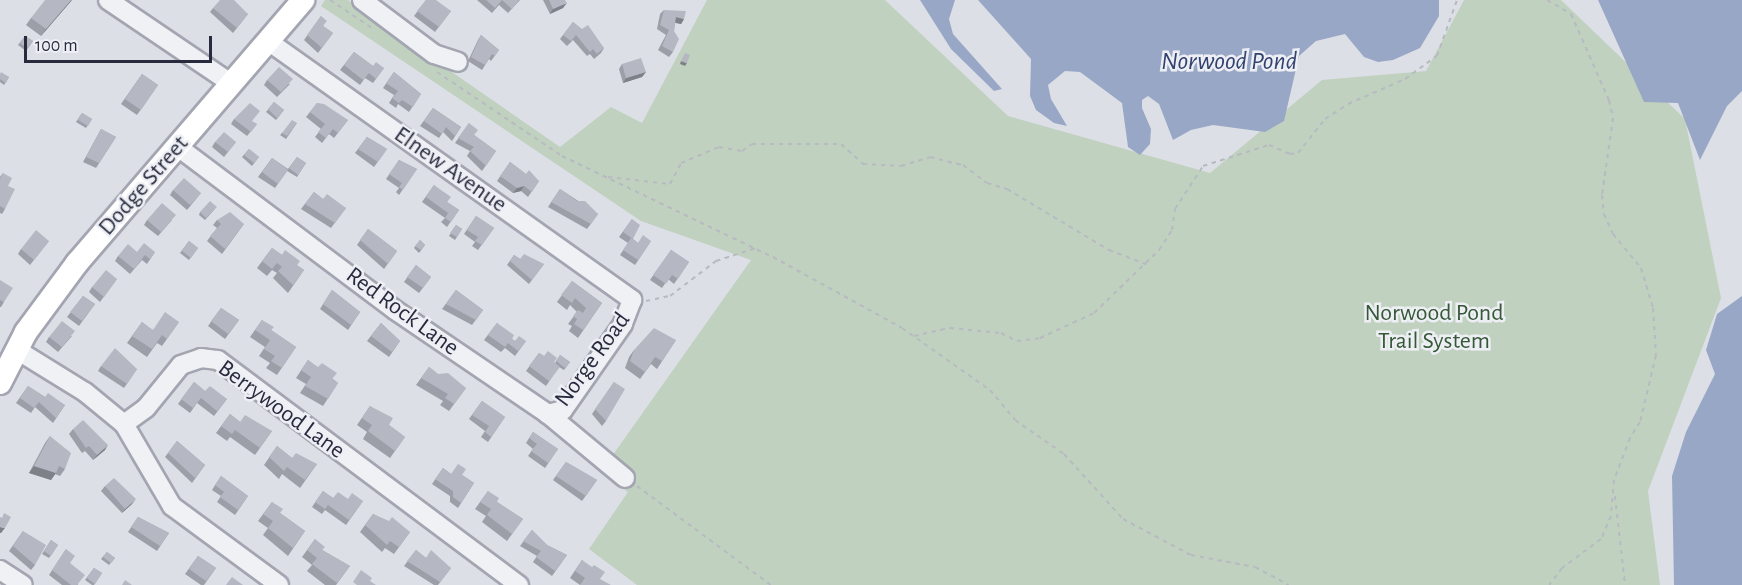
<!DOCTYPE html>
<style>
body{margin:0}
#map{position:relative;width:1742px;height:585px;overflow:hidden;background:#dddfe7;font-family:"Alegreya Sans",sans-serif}
div>[style]{position:absolute}
[style*='--x']{left:calc(var(--x)*1px);top:calc(var(--y)*1px);width:calc(var(--w)*1px);rotate:calc(var(--a)*1deg)}
.green>*{inset:0;background:#c0d1bf}
.water>*{inset:0;background:#99a7c6}
.path>*{height:2px;margin-top:-1px;transform-origin:0;background:repeating-linear-gradient(90deg,#b8bac1 0 4.5px,transparent 0 9px)}
.roads{filter:drop-shadow(2px 0 #a3a5b1) drop-shadow(-2px 0 #a3a5b1) drop-shadow(0 2px #a3a5b1) drop-shadow(0 -2px #a3a5b1)}
.minor>*{height:18px;margin:-9px;padding:0 9px;transform-origin:9px;border-radius:9px;background:#f0f1f5}
.major>*{height:22px;margin:-11px;padding:0 11px;transform-origin:11px;border-radius:11px;background:#fff}
.wall>*{inset:0;background:#9c9ea8}
.shaded-wall>*{inset:0;background:#7f8188}
.building>*{inset:0;background:#b5b8c3}
span{translate:-50% -50%;white-space:nowrap;text-align:center;line-height:1.15;-webkit-text-stroke:5px #edeff5;paint-order:stroke}
.street-label{font-size:24px;color:#272b3d}
.park-label{font-size:24px;color:#355835}
.water-label{font-size:26px;color:#334370;font-style:italic}
.scale{position:absolute;left:24px;top:36px;width:188px;height:27px;box-sizing:border-box;border:3px solid #272b3d;border-top:0;padding-left:8px;font-size:18px;line-height:21px;white-space:nowrap;color:#272b3d;-webkit-text-stroke:4px #edeff5;paint-order:stroke}
</style>
<div id="map">
<div class="green">
<div style="clip-path:polygon(325px 0,348px 0,560px 147px,611px 107px,642px 123px,707px 0,885px 0,1008px 116px,1210px 173px,1322px 80px,1426px 71px,1464px 0,1561px 0,1685px 119px,1721px 298px,1648px 491px,1660px 585px,637px 585px,589px 549px,628px 492px,600px 473px,751px 260px,641px 221px,321px 6px)"></div>
</div>
<div class="water">
<div style="clip-path:polygon(920px 0,955px 0,949px 19px,953px 34px,1002px 89px,994px 91px,951px 49px)"></div>
<div style="clip-path:polygon(978px 0,1439px 0,1439px 16px,1420px 48px,1393px 60px,1378px 62px,1364px 57px,1345px 34px,1316px 41px,1299px 56px,1284px 121px,1265px 132px,1213px 125px,1191px 130px,1173px 140px,1159px 104px,1148px 96px,1142px 100px,1142px 108px,1151px 129px,1150px 144px,1140px 155px,1128px 147px,1122px 103px,1080px 72px,1065px 71px,1048px 85px,1051px 99px,1067px 126px,1054px 123px,1036px 110px,1030px 96px,1031px 59px)"></div>
<div style="clip-path:polygon(1598px 0,1742px 0,1742px 91px,1727px 106px,1700px 160px,1678px 103px,1644px 102px)"></div>
<div style="clip-path:polygon(1742px 296px,1742px 585px,1674px 585px,1672px 476px,1686px 432px,1715px 374px,1706px 350px,1717px 314px)"></div>
</div>
<div class="path">
<div style="--x:330;--y:0;--w:54;--a:33.7"></div>
<div style="--x:1547;--y:0;--w:28;--a:30"></div>
<div style="--x:1571;--y:14;--w:94;--a:66.2"></div>
<div style="--x:1609;--y:100;--w:18;--a:77"></div>
<div style="--x:1613;--y:118;--w:78;--a:98.1"></div>
<div style="--x:1602;--y:195;--w:19;--a:84"></div>
<div style="--x:1604;--y:214;--w:22;--a:66"></div>
<div style="--x:1613;--y:234;--w:44;--a:50.5"></div>
<div style="--x:1641;--y:268;--w:42;--a:73.3"></div>
<div style="--x:1653;--y:308;--w:47;--a:86.3"></div>
<div style="--x:1656;--y:355;--w:69;--a:103.4"></div>
<div style="--x:1640;--y:422;--w:19;--a:122"></div>
<div style="--x:1630;--y:438;--w:45;--a:110.9"></div>
<div style="--x:1614;--y:480;--w:36;--a:95"></div>
<div style="--x:1611;--y:516;--w:25;--a:113"></div>
<div style="--x:1601;--y:539;--w:49;--a:143.4"></div>
<div style="--x:1562;--y:568;--w:21;--a:127"></div>
<div style="--x:437;--y:72;--w:151;--a:33.9"></div>
<div style="--x:562;--y:156;--w:234;--a:25.6"></div>
<div style="--x:773;--y:257;--w:147;--a:28.8"></div>
<div style="--x:902;--y:328;--w:108;--a:35.2"></div>
<div style="--x:990;--y:390;--w:39;--a:50"></div>
<div style="--x:1015;--y:420;--w:60;--a:34.8"></div>
<div style="--x:1064;--y:454;--w:88;--a:47.8"></div>
<div style="--x:1123;--y:519;--w:77;--a:27.9"></div>
<div style="--x:1191;--y:555;--w:65;--a:10.6"></div>
<div style="--x:1255;--y:567;--w:38;--a:28"></div>
<div style="--x:608;--y:177;--w:62;--a:6.4"></div>
<div style="--x:670;--y:184;--w:24;--a:-62"></div>
<div style="--x:681;--y:163;--w:41;--a:-22.8"></div>
<div style="--x:719;--y:147;--w:23;--a:10"></div>
<div style="--x:742;--y:151;--w:12;--a:-35"></div>
<div style="--x:752;--y:144;--w:89;--a:0"></div>
<div style="--x:841;--y:144;--w:30;--a:42"></div>
<div style="--x:863;--y:164;--w:38;--a:3"></div>
<div style="--x:901;--y:166;--w:30;--a:-17"></div>
<div style="--x:930;--y:157;--w:34;--a:14"></div>
<div style="--x:963;--y:165;--w:30;--a:37"></div>
<div style="--x:987;--y:183;--w:21;--a:17"></div>
<div style="--x:1007;--y:189;--w:119;--a:30.9"></div>
<div style="--x:1109;--y:250;--w:40;--a:21"></div>
<div style="--x:646;--y:301;--w:25;--a:-12"></div>
<div style="--x:670;--y:296;--w:58;--a:-37.3"></div>
<div style="--x:716;--y:261;--w:42;--a:-18"></div>
<div style="--x:914;--y:336;--w:37;--a:-13"></div>
<div style="--x:950;--y:328;--w:51;--a:5.6"></div>
<div style="--x:1001;--y:333;--w:18;--a:27"></div>
<div style="--x:1017;--y:341;--w:23;--a:-7"></div>
<div style="--x:1040;--y:338;--w:60;--a:-24.8"></div>
<div style="--x:1094;--y:313;--w:91;--a:-44.1"></div>
<div style="--x:1159;--y:250;--w:24;--a:-57"></div>
<div style="--x:1172;--y:230;--w:21;--a:-82"></div>
<div style="--x:1175;--y:209;--w:51;--a:-56.9"></div>
<div style="--x:1203;--y:166;--w:69;--a:-17.7"></div>
<div style="--x:1269;--y:145;--w:23;--a:23"></div>
<div style="--x:1290;--y:154;--w:8;--a:-7"></div>
<div style="--x:1298;--y:153;--w:43;--a:-51.5"></div>
<div style="--x:1325;--y:119;--w:27;--a:-33"></div>
<div style="--x:1348;--y:104;--w:62;--a:-23.7"></div>
<div style="--x:1405;--y:79;--w:39;--a:-36"></div>
<div style="--x:1437;--y:56;--w:59;--a:-70.3"></div>
<div style="--x:637;--y:486;--w:167;--a:36.5"></div>
<div style="--x:1615;--y:496;--w:90;--a:83.6"></div>
</div>
<div class="roads">
<div class="minor">
<div style="--x:108;--y:0;--w:150;--a:34.1"></div>
<div style="--x:362;--y:0;--w:90;--a:36.9"></div>
<div style="--x:434;--y:54;--w:25;--a:18"></div>
<div style="--x:268;--y:41;--w:447;--a:35.4"></div>
<div style="--x:632;--y:300;--w:26;--a:111"></div>
<div style="--x:623;--y:324;--w:105;--a:124.9"></div>
<div style="--x:563;--y:410;--w:16;--a:165"></div>
<div style="--x:178;--y:147;--w:271;--a:36.9"></div>
<div style="--x:395;--y:310;--w:185;--a:34.2"></div>
<div style="--x:548;--y:414;--w:100;--a:39.7"></div>
<div style="--x:17;--y:350;--w:80;--a:31.7"></div>
<div style="--x:85;--y:392;--w:50;--a:39.4"></div>
<div style="--x:124;--y:424;--w:27;--a:-36"></div>
<div style="--x:146;--y:408;--w:55;--a:-50.9"></div>
<div style="--x:181;--y:365;--w:21;--a:-19"></div>
<div style="--x:201;--y:358;--w:17;--a:7"></div>
<div style="--x:218;--y:360;--w:376;--a:36.8"></div>
<div style="--x:124;--y:424;--w:95;--a:59.7"></div>
<div style="--x:172;--y:506;--w:133;--a:36.4"></div>
<div style="--x:0;--y:570;--w:27;--a:33"></div>
</div>
<div class="major">
<div style="--x:0;--y:383;--w:57;--a:-63"></div>
<div style="--x:26;--y:332;--w:86;--a:-53.5"></div>
<div style="--x:77;--y:263;--w:347;--a:-49.3"></div>
</div>
</div>
<div class="wall">
<div style="clip-path:polygon(72px 0,41px 36px,26px 25px,31px 18px)"></div>
<div style="clip-path:polygon(426px 0,451px 11px,435px 32px,414px 16px)"></div>
<div style="clip-path:polygon(477px 0,520px 0,508px 13px,499px 5px,492px 13px)"></div>
<div style="clip-path:polygon(543px 0,565px 0,563px 8px,550px 14px)"></div>
<div style="clip-path:polygon(213px 8px,248px 14px,233px 33px,210px 12px)"></div>
<div style="clip-path:polygon(664px 10px,684px 19px,681px 24px,675px 23px,674px 31px,673px 52px,669px 57px,658px 50px,666px 35px,657px 29px,660px 14px)"></div>
<div style="clip-path:polygon(321px 16px,323px 26px,333px 33px,318px 53px,304px 40px)"></div>
<div style="clip-path:polygon(573px 22px,604px 48px,601px 53px,594px 59px,590px 54px,587px 56px,573px 40px,567px 46px,560px 39px)"></div>
<div style="clip-path:polygon(481px 35px,499px 50px,491px 61px,489px 59px,482px 70px,468px 61px,478px 40px)"></div>
<div style="clip-path:polygon(25px 36px,33px 41px,26px 51px,18px 45px)"></div>
<div style="clip-path:polygon(354px 52px,373px 66px,384px 68px,373px 83px,365px 78px,360px 85px,340px 70px)"></div>
<div style="clip-path:polygon(622px 64px,646px 72px,642px 77px,623px 83px,619px 69px)"></div>
<div style="clip-path:polygon(394px 72px,421px 94px,409px 112px,398px 104px,396px 108px,389px 103px,394px 95px,383px 88px)"></div>
<div style="clip-path:polygon(0 74px,9px 77px,4px 85px,0 82px)"></div>
<div style="clip-path:polygon(142px 74px,158px 85px,137px 115px,121px 104px)"></div>
<div style="clip-path:polygon(267px 80px,290px 84px,277px 97px,264px 85px)"></div>
<div style="clip-path:polygon(274px 102px,284px 110px,276px 120px,266px 112px)"></div>
<div style="clip-path:polygon(317px 103px,348px 120px,334px 138px,329px 134px,322px 143px,315px 137px,321px 129px,306px 117px)"></div>
<div style="clip-path:polygon(433px 108px,461px 127px,452px 141px,443px 132px,439px 138px,420px 126px)"></div>
<div style="clip-path:polygon(82px 113px,92px 119px,86px 128px,76px 122px)"></div>
<div style="clip-path:polygon(234px 119px,257px 124px,247px 136px,231px 124px)"></div>
<div style="clip-path:polygon(297px 123px,286px 139px,280px 135px,282px 133px)"></div>
<div style="clip-path:polygon(469px 123px,474px 135px,496px 151px,482px 171px,467px 156px,470px 151px,455px 143px)"></div>
<div style="clip-path:polygon(101px 129px,116px 137px,96px 168px,83px 162px)"></div>
<div style="clip-path:polygon(367px 137px,387px 149px,374px 167px,355px 153px)"></div>
<div style="clip-path:polygon(215px 142px,236px 142px,224px 157px,212px 147px)"></div>
<div style="clip-path:polygon(249px 149px,259px 157px,252px 166px,242px 157px)"></div>
<div style="clip-path:polygon(297px 157px,306px 163px,297px 177px,287px 171px,275px 188px,258px 177px,272px 158px,288px 169px)"></div>
<div style="clip-path:polygon(399px 160px,417px 169px,399px 195px,396px 192px,399px 188px,386px 179px)"></div>
<div style="clip-path:polygon(510px 162px,526px 174px,539px 181px,528px 197px,521px 191px,513px 193px,497px 181px)"></div>
<div style="clip-path:polygon(3px 173px,8px 186px,5px 209px,2px 214px,0 213px,0 177px)"></div>
<div style="clip-path:polygon(434px 185px,447px 202px,459px 210px,447px 227px,441px 222px,445px 218px,422px 202px)"></div>
<div style="clip-path:polygon(560px 189px,598px 214px,587px 229px,548px 207px)"></div>
<div style="clip-path:polygon(173px 190px,201px 193px,187px 210px,170px 195px)"></div>
<div style="clip-path:polygon(314px 192px,323px 199px,346px 208px,331px 228px,301px 209px)"></div>
<div style="clip-path:polygon(215px 209px,205px 220px,199px 215px,200px 212px)"></div>
<div style="clip-path:polygon(476px 216px,494px 228px,478px 250px,472px 246px,475px 242px,464px 234px)"></div>
<div style="clip-path:polygon(632px 219px,633px 239px,638px 243px,651px 241px,635px 265px,620px 255px,628px 243px,619px 237px)"></div>
<div style="clip-path:polygon(147px 220px,172px 220px,158px 236px,144px 225px)"></div>
<div style="clip-path:polygon(217px 220px,244px 224px,222px 254px,207px 241px,217px 228px,213px 225px)"></div>
<div style="clip-path:polygon(456px 225px,462px 229px,455px 240px,449px 236px)"></div>
<div style="clip-path:polygon(368px 229px,397px 251px,384px 269px,357px 245px)"></div>
<div style="clip-path:polygon(420px 240px,425px 245px,419px 253px,414px 248px)"></div>
<div style="clip-path:polygon(49px 241px,30px 265px,18px 254px,21px 249px)"></div>
<div style="clip-path:polygon(189px 241px,198px 248px,189px 260px,180px 253px)"></div>
<div style="clip-path:polygon(272px 248px,304px 270px,288px 293px,273px 278px,277px 273px,272px 270px,267px 276px,257px 268px)"></div>
<div style="clip-path:polygon(671px 250px,689px 262px,674px 284px,668px 279px,662px 288px,650px 280px)"></div>
<div style="clip-path:polygon(155px 252px,147px 264px,142px 260px,130px 274px,115px 261px,118px 256px)"></div>
<div style="clip-path:polygon(514px 255px,520px 259px,544px 264px,529px 284px,507px 265px)"></div>
<div style="clip-path:polygon(416px 265px,431px 277px,419px 293px,404px 282px)"></div>
<div style="clip-path:polygon(117px 279px,100px 302px,89px 292px,92px 287px)"></div>
<div style="clip-path:polygon(0 280px,4px 302px,1px 307px,0 307px)"></div>
<div style="clip-path:polygon(572px 281px,602px 303px,578px 338px,569px 331px,572px 326px,568px 324px,577px 312px,570px 305px,567px 310px,557px 302px)"></div>
<div style="clip-path:polygon(332px 290px,360px 312px,348px 330px,320px 309px)"></div>
<div style="clip-path:polygon(456px 290px,483px 310px,472px 325px,442px 309px)"></div>
<div style="clip-path:polygon(83px 296px,95px 304px,79px 326px,67px 317px)"></div>
<div style="clip-path:polygon(221px 308px,239px 320px,225px 339px,208px 326px)"></div>
<div style="clip-path:polygon(262px 320px,271px 330px,296px 347px,277px 375px,266px 368px,270px 363px,259px 356px,265px 347px,250px 337px)"></div>
<div style="clip-path:polygon(142px 322px,152px 330px,179px 322px,162px 346px,157px 343px,147px 357px,127px 343px)"></div>
<div style="clip-path:polygon(381px 323px,400px 341px,389px 357px,367px 341px)"></div>
<div style="clip-path:polygon(497px 323px,512px 339px,515px 341px,526px 341px,515px 356px,505px 348px,501px 352px,484px 340px)"></div>
<div style="clip-path:polygon(72px 336px,58px 352px,46px 342px,49px 337px)"></div>
<div style="clip-path:polygon(676px 340px,657px 369px,651px 364px,640px 379px,625px 368px,629px 357px,634px 350px)"></div>
<div style="clip-path:polygon(539px 353px,555px 363px,560px 355px,570px 362px,564px 370px,559px 367px,546px 386px,526px 371px)"></div>
<div style="clip-path:polygon(308px 360px,338px 383px,323px 406px,300px 393px,306px 384px,296px 378px)"></div>
<div style="clip-path:polygon(101px 366px,137px 369px,124px 388px,98px 371px)"></div>
<div style="clip-path:polygon(429px 367px,438px 374px,466px 388px,449px 411px,440px 405px,443px 401px,416px 385px)"></div>
<div style="clip-path:polygon(194px 382px,205px 391px,227px 399px,214px 416px,197px 403px,190px 413px,178px 404px)"></div>
<div style="clip-path:polygon(614px 382px,606px 421px,602px 426px,592px 414px)"></div>
<div style="clip-path:polygon(28px 386px,45px 397px,65px 405px,53px 423px,35px 407px,31px 413px,16px 403px)"></div>
<div style="clip-path:polygon(482px 401px,505px 417px,488px 442px,481px 437px,485px 431px,469px 419px)"></div>
<div style="clip-path:polygon(370px 406px,389px 425px,405px 437px,390px 458px,363px 439px,367px 432px,357px 425px)"></div>
<div style="clip-path:polygon(230px 414px,240px 422px,272px 431px,255px 455px,230px 437px,227px 441px,216px 433px)"></div>
<div style="clip-path:polygon(73px 429px,105px 450px,93px 460px,85px 451px,82px 453px,69px 434px)"></div>
<div style="clip-path:polygon(533px 432px,558px 449px,545px 468px,528px 456px,533px 449px,526px 443px)"></div>
<div style="clip-path:polygon(50px 436px,65px 469px,60px 476px,55px 474px,51px 480px,29px 473px,45px 443px)"></div>
<div style="clip-path:polygon(177px 441px,205px 465px,192px 483px,165px 457px)"></div>
<div style="clip-path:polygon(277px 446px,292px 458px,317px 464px,300px 488px,282px 474px,279px 479px,264px 465px)"></div>
<div style="clip-path:polygon(566px 462px,597px 480px,582px 501px,553px 480px)"></div>
<div style="clip-path:polygon(443px 468px,451px 474px,462px 475px,474px 483px,458px 508px,450px 502px,450px 496px,432px 484px)"></div>
<div style="clip-path:polygon(221px 476px,248px 496px,235px 515px,217px 502px,221px 496px,212px 490px)"></div>
<div style="clip-path:polygon(105px 486px,132px 504px,122px 513px,101px 491px)"></div>
<div style="clip-path:polygon(323px 491px,333px 498px,363px 501px,346px 525px,325px 510px,322px 514px,312px 507px)"></div>
<div style="clip-path:polygon(488px 491px,497px 502px,523px 519px,507px 541px,482px 522px,486px 516px,475px 509px)"></div>
<div style="clip-path:polygon(272px 502px,280px 513px,305px 531px,288px 556px,263px 535px,268px 528px,258px 521px)"></div>
<div style="clip-path:polygon(373px 514px,410px 532px,394px 554px,385px 548px,382px 552px,360px 532px)"></div>
<div style="clip-path:polygon(138px 517px,169px 533px,157px 551px,128px 532px)"></div>
<div style="clip-path:polygon(532px 530px,547px 545px,567px 555px,552px 576px,533px 562px,537px 556px,520px 546px)"></div>
<div style="clip-path:polygon(23px 531px,35px 565px,31px 570px,9px 551px)"></div>
<div style="clip-path:polygon(315px 539px,322px 550px,350px 566px,336px 585px,325px 585px,307px 571px,312px 565px,302px 557px)"></div>
<div style="clip-path:polygon(51px 540px,58px 545px,49px 558px,42px 554px)"></div>
<div style="clip-path:polygon(66px 549px,70px 563px,78px 585px,62px 585px,49px 575px)"></div>
<div style="clip-path:polygon(416px 550px,426px 558px,451px 568px,438px 585px,434px 585px,404px 566px)"></div>
<div style="clip-path:polygon(107px 552px,115px 558px,109px 565px,101px 559px)"></div>
<div style="clip-path:polygon(198px 556px,216px 568px,204px 585px,201px 585px,185px 574px)"></div>
<div style="clip-path:polygon(582px 560px,600px 579px,580px 585px,570px 578px)"></div>
<div style="clip-path:polygon(94px 568px,102px 573px,94px 585px,92px 585px,85px 580px)"></div>
</div>
<div class="shaded-wall">
<div style="clip-path:polygon(71px 0,72px 0,41px 36px,46px 29px)"></div>
<div style="clip-path:polygon(567px 3px,563px 8px,550px 14px,553px 9px)"></div>
<div style="clip-path:polygon(676px 17px,684px 19px,681px 24px,673px 22px)"></div>
<div style="clip-path:polygon(681px 61px,687px 63px,685px 66px,680px 64px)"></div>
<div style="clip-path:polygon(646px 72px,642px 77px,623px 83px,626px 78px)"></div>
<div style="clip-path:polygon(524px 186px,521px 191px,513px 193px,517px 188px)"></div>
<div style="clip-path:polygon(108px 445px,105px 450px,93px 460px,97px 455px)"></div>
<div style="clip-path:polygon(34px 466px,56px 473px,51px 480px,29px 473px)"></div>
<div style="clip-path:polygon(136px 499px,132px 504px,122px 513px,125px 509px)"></div>
<div style="clip-path:polygon(0 527px,5px 528px,1px 533px,0 533px)"></div>
</div>
<div class="building">
<div style="clip-path:polygon(45px 0,71px 0,46px 29px,31px 18px)"></div>
<div style="clip-path:polygon(220px 0,234px 0,248px 14px,237px 28px,213px 8px)"></div>
<div style="clip-path:polygon(426px 0,436px 0,451px 11px,439px 27px,417px 11px)"></div>
<div style="clip-path:polygon(486px 0,519px 0,512px 9px,502px 0,495px 8px)"></div>
<div style="clip-path:polygon(549px 0,565px 0,567px 3px,553px 9px)"></div>
<div style="clip-path:polygon(664px 10px,686px 11px,684px 19px,676px 17px,674px 31px,679px 39px,673px 52px,662px 46px,669px 30px,660px 25px)"></div>
<div style="clip-path:polygon(321px 16px,327px 21px,323px 26px,333px 33px,322px 48px,307px 35px)"></div>
<div style="clip-path:polygon(573px 22px,582px 29px,588px 25px,604px 48px,597px 54px,593px 49px,590px 52px,576px 35px,571px 41px,563px 35px)"></div>
<div style="clip-path:polygon(481px 35px,499px 50px,495px 56px,492px 54px,485px 65px,471px 57px)"></div>
<div style="clip-path:polygon(25px 36px,33px 41px,27px 48px,20px 43px)"></div>
<div style="clip-path:polygon(354px 52px,373px 66px,376px 62px,384px 68px,376px 79px,369px 73px,363px 80px,344px 65px)"></div>
<div style="clip-path:polygon(685px 53px,690px 55px,687px 63px,681px 61px)"></div>
<div style="clip-path:polygon(641px 58px,646px 72px,626px 78px,622px 64px)"></div>
<div style="clip-path:polygon(279px 67px,293px 79px,281px 92px,267px 80px)"></div>
<div style="clip-path:polygon(1px 72px,9px 77px,6px 83px,0 79px,0 74px)"></div>
<div style="clip-path:polygon(394px 72px,421px 94px,413px 107px,402px 100px,399px 103px,392px 98px,398px 91px,386px 83px)"></div>
<div style="clip-path:polygon(142px 74px,158px 85px,141px 110px,125px 99px)"></div>
<div style="clip-path:polygon(274px 102px,284px 110px,277px 118px,268px 109px)"></div>
<div style="clip-path:polygon(250px 103px,260px 111px,252px 121px,257px 124px,251px 132px,234px 119px)"></div>
<div style="clip-path:polygon(317px 103px,324px 104px,348px 120px,338px 133px,333px 129px,326px 138px,318px 132px,325px 124px,310px 112px)"></div>
<div style="clip-path:polygon(433px 108px,461px 127px,455px 136px,446px 127px,442px 134px,424px 121px)"></div>
<div style="clip-path:polygon(82px 113px,92px 119px,88px 126px,78px 120px)"></div>
<div style="clip-path:polygon(292px 120px,297px 123px,287px 136px,282px 133px)"></div>
<div style="clip-path:polygon(469px 123px,478px 130px,474px 135px,496px 151px,486px 166px,470px 151px,474px 147px,458px 138px)"></div>
<div style="clip-path:polygon(101px 129px,116px 137px,99px 163px,86px 157px)"></div>
<div style="clip-path:polygon(224px 132px,236px 142px,228px 152px,215px 142px)"></div>
<div style="clip-path:polygon(367px 137px,387px 149px,378px 162px,358px 149px)"></div>
<div style="clip-path:polygon(249px 149px,259px 157px,254px 163px,244px 155px)"></div>
<div style="clip-path:polygon(297px 157px,306px 163px,298px 175px,289px 168px)"></div>
<div style="clip-path:polygon(272px 158px,288px 170px,278px 184px,262px 172px)"></div>
<div style="clip-path:polygon(399px 160px,417px 169px,403px 190px,399px 187px,402px 183px,389px 174px)"></div>
<div style="clip-path:polygon(510px 162px,526px 174px,529px 170px,539px 181px,532px 192px,524px 186px,517px 188px,500px 176px)"></div>
<div style="clip-path:polygon(3px 173px,12px 178px,8px 186px,15px 189px,5px 209px,0 206px,0 179px)"></div>
<div style="clip-path:polygon(184px 178px,201px 193px,190px 205px,173px 190px)"></div>
<div style="clip-path:polygon(434px 185px,451px 197px,447px 202px,459px 210px,451px 222px,445px 218px,448px 213px,426px 197px)"></div>
<div style="clip-path:polygon(560px 189px,577px 201px,585px 201px,598px 214px,591px 224px,551px 202px)"></div>
<div style="clip-path:polygon(314px 192px,323px 199px,327px 194px,346px 208px,335px 223px,305px 204px)"></div>
<div style="clip-path:polygon(210px 201px,217px 207px,206px 218px,200px 212px)"></div>
<div style="clip-path:polygon(162px 203px,176px 215px,161px 232px,147px 220px)"></div>
<div style="clip-path:polygon(230px 212px,244px 224px,225px 249px,210px 236px,221px 224px,217px 220px)"></div>
<div style="clip-path:polygon(476px 216px,494px 228px,482px 245px,475px 241px,478px 237px,467px 230px)"></div>
<div style="clip-path:polygon(632px 219px,640px 225px,633px 239px,623px 232px)"></div>
<div style="clip-path:polygon(456px 225px,462px 229px,457px 237px,450px 233px)"></div>
<div style="clip-path:polygon(368px 229px,397px 251px,388px 264px,360px 240px)"></div>
<div style="clip-path:polygon(36px 230px,49px 241px,34px 260px,21px 249px)"></div>
<div style="clip-path:polygon(643px 235px,651px 241px,638px 260px,623px 250px,631px 238px,638px 243px)"></div>
<div style="clip-path:polygon(420px 240px,425px 245px,421px 250px,415px 246px)"></div>
<div style="clip-path:polygon(189px 241px,198px 248px,191px 258px,182px 251px)"></div>
<div style="clip-path:polygon(144px 243px,155px 252px,150px 259px,145px 255px,134px 269px,118px 256px,128px 244px,137px 252px)"></div>
<div style="clip-path:polygon(272px 248px,282px 255px,285px 250px,300px 261px,297px 265px,304px 270px,293px 285px,278px 271px,282px 267px,277px 263px,272px 269px,262px 261px)"></div>
<div style="clip-path:polygon(671px 250px,689px 262px,678px 279px,672px 275px,666px 284px,653px 275px)"></div>
<div style="clip-path:polygon(524px 254px,544px 264px,532px 280px,510px 261px,514px 255px,520px 259px)"></div>
<div style="clip-path:polygon(416px 265px,431px 277px,423px 288px,407px 277px)"></div>
<div style="clip-path:polygon(106px 270px,117px 279px,104px 297px,92px 287px)"></div>
<div style="clip-path:polygon(0 280px,13px 288px,4px 302px,0 300px)"></div>
<div style="clip-path:polygon(572px 281px,602px 303px,583px 330px,574px 324px,577px 319px,573px 316px,578px 310px,583px 313px,586px 308px,575px 298px,572px 303px,561px 295px)"></div>
<div style="clip-path:polygon(332px 290px,360px 312px,351px 325px,323px 304px)"></div>
<div style="clip-path:polygon(456px 290px,483px 310px,476px 320px,446px 304px)"></div>
<div style="clip-path:polygon(83px 296px,95px 304px,82px 321px,70px 312px)"></div>
<div style="clip-path:polygon(221px 308px,239px 320px,228px 334px,211px 321px)"></div>
<div style="clip-path:polygon(165px 312px,179px 322px,167px 339px,162px 335px,152px 349px,132px 336px,142px 322px,153px 330px)"></div>
<div style="clip-path:polygon(262px 320px,274px 327px,271px 330px,296px 347px,282px 368px,271px 361px,275px 356px,264px 349px,270px 340px,255px 330px)"></div>
<div style="clip-path:polygon(62px 321px,75px 331px,62px 347px,49px 337px)"></div>
<div style="clip-path:polygon(381px 323px,400px 341px,392px 352px,371px 336px)"></div>
<div style="clip-path:polygon(497px 323px,514px 335px,512px 339px,515px 341px,519px 336px,526px 341px,518px 351px,508px 343px,505px 347px,488px 335px)"></div>
<div style="clip-path:polygon(654px 328px,676px 340px,662px 361px,655px 357px,645px 372px,630px 361px,634px 350px)"></div>
<div style="clip-path:polygon(115px 348px,137px 369px,127px 384px,101px 366px)"></div>
<div style="clip-path:polygon(548px 351px,557px 358px,554px 362px,560px 367px,549px 381px,529px 366px,539px 353px,544px 356px)"></div>
<div style="clip-path:polygon(560px 355px,570px 362px,565px 368px,556px 361px)"></div>
<div style="clip-path:polygon(308px 360px,318px 367px,322px 363px,337px 373px,332px 379px,338px 383px,328px 399px,305px 386px,311px 377px,301px 370px)"></div>
<div style="clip-path:polygon(429px 367px,438px 374px,448px 373px,466px 388px,454px 404px,445px 398px,448px 394px,421px 378px)"></div>
<div style="clip-path:polygon(194px 382px,205px 391px,210px 386px,227px 399px,217px 411px,201px 398px,193px 408px,181px 399px)"></div>
<div style="clip-path:polygon(614px 382px,625px 389px,606px 421px,595px 409px)"></div>
<div style="clip-path:polygon(28px 386px,45px 397px,48px 393px,65px 405px,56px 418px,39px 402px,34px 408px,20px 398px)"></div>
<div style="clip-path:polygon(482px 401px,505px 417px,491px 437px,485px 432px,489px 426px,472px 415px)"></div>
<div style="clip-path:polygon(370px 406px,393px 418px,389px 425px,405px 437px,395px 451px,368px 431px,372px 425px,362px 418px)"></div>
<div style="clip-path:polygon(230px 414px,240px 422px,245px 415px,272px 431px,260px 448px,235px 430px,232px 434px,221px 426px)"></div>
<div style="clip-path:polygon(83px 420px,108px 445px,97px 455px,89px 446px,86px 448px,73px 429px)"></div>
<div style="clip-path:polygon(533px 432px,558px 449px,548px 463px,531px 451px,537px 444px,529px 438px)"></div>
<div style="clip-path:polygon(50px 436px,71px 453px,65px 469px,59px 466px,56px 473px,34px 466px)"></div>
<div style="clip-path:polygon(177px 441px,205px 465px,195px 478px,168px 453px)"></div>
<div style="clip-path:polygon(277px 446px,292px 458px,296px 453px,317px 464px,305px 480px,287px 467px,284px 471px,269px 457px)"></div>
<div style="clip-path:polygon(566px 462px,597px 480px,586px 496px,556px 476px)"></div>
<div style="clip-path:polygon(458px 464px,466px 469px,462px 475px,474px 483px,461px 503px,453px 497px,453px 491px,435px 479px,443px 468px,451px 474px)"></div>
<div style="clip-path:polygon(221px 476px,248px 496px,238px 510px,220px 497px,224px 492px,215px 485px)"></div>
<div style="clip-path:polygon(114px 478px,136px 499px,125px 509px,105px 486px)"></div>
<div style="clip-path:polygon(323px 491px,333px 498px,338px 492px,348px 499px,352px 493px,363px 501px,349px 520px,328px 505px,325px 509px,315px 502px)"></div>
<div style="clip-path:polygon(488px 491px,499px 498px,497px 502px,523px 519px,512px 534px,487px 515px,491px 509px,480px 502px)"></div>
<div style="clip-path:polygon(272px 502px,283px 509px,280px 513px,305px 531px,293px 548px,268px 528px,273px 521px,263px 514px)"></div>
<div style="clip-path:polygon(4px 513px,11px 517px,5px 528px,0 527px,0 517px,2px 518px)"></div>
<div style="clip-path:polygon(373px 514px,389px 521px,392px 517px,410px 532px,399px 547px,390px 541px,387px 545px,365px 525px)"></div>
<div style="clip-path:polygon(138px 517px,169px 533px,160px 546px,131px 527px)"></div>
<div style="clip-path:polygon(532px 530px,547px 545px,567px 555px,555px 571px,536px 557px,541px 551px,523px 541px)"></div>
<div style="clip-path:polygon(23px 531px,46px 545px,35px 565px,13px 546px)"></div>
<div style="clip-path:polygon(315px 539px,325px 547px,322px 550px,350px 566px,337px 583px,312px 564px,317px 558px,307px 550px)"></div>
<div style="clip-path:polygon(51px 540px,58px 545px,51px 556px,44px 551px)"></div>
<div style="clip-path:polygon(66px 549px,75px 556px,70px 563px,85px 575px,77px 585px,71px 585px,52px 570px)"></div>
<div style="clip-path:polygon(416px 550px,426px 558px,431px 550px,451px 568px,440px 582px,407px 561px)"></div>
<div style="clip-path:polygon(107px 552px,115px 558px,111px 563px,103px 557px)"></div>
<div style="clip-path:polygon(198px 556px,216px 568px,206px 581px,189px 569px)"></div>
<div style="clip-path:polygon(582px 560px,592px 567px,594px 565px,605px 572px,600px 579px,611px 585px,580px 585px,585px 578px,575px 571px)"></div>
<div style="clip-path:polygon(94px 568px,102px 573px,95px 584px,87px 578px)"></div>
<div style="clip-path:polygon(361px 570px,372px 578px,370px 581px,376px 585px,357px 585px,353px 582px)"></div>
<div style="clip-path:polygon(232px 577px,243px 585px,226px 585px)"></div>
<div style="clip-path:polygon(125px 580px,132px 585px,122px 585px)"></div>
</div>
<div class="street-label">
<span style="left:450px;top:170px;rotate:35deg">Elnew Avenue</span>
<span style="left:144px;top:186px;rotate:-49deg">Dodge Street</span>
<span style="left:402px;top:312px;rotate:36deg">Red Rock Lane</span>
<span style="left:593px;top:360px;rotate:-54deg">Norge Road</span>
<span style="left:281px;top:410px;rotate:36deg">Berrywood Lane</span>
</div>
<div class="park-label">
<span style="left:1434px;top:328px">Norwood Pond<br>Trail System</span>
</div>
<div class="water-label">
<span style="left:1229px;top:62px">Norwood Pond</span>
</div>
<div class="scale">100 m</div>
</div>
